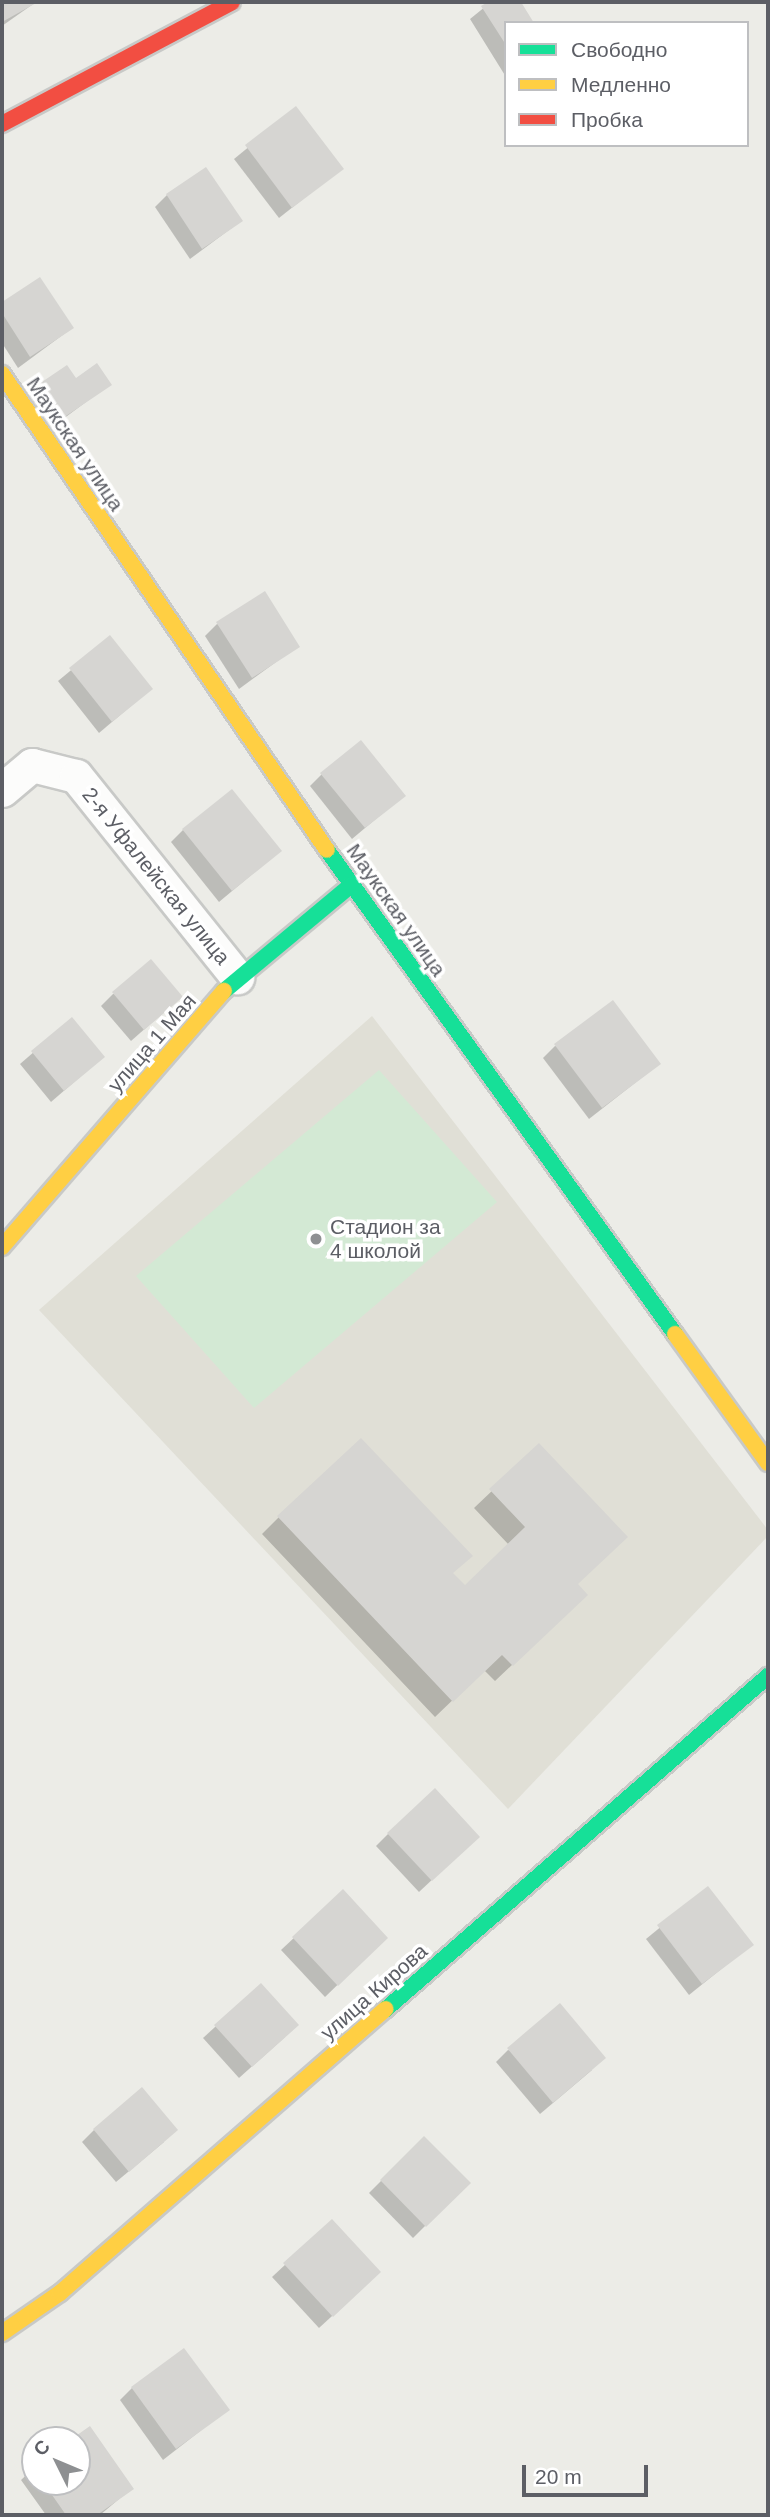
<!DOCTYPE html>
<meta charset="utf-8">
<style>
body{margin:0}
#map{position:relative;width:770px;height:2517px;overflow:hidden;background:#ecece7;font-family:Helvetica,sans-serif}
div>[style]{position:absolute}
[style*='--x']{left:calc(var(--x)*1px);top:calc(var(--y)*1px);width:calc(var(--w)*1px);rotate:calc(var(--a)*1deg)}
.education>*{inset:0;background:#e0dfd6}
.green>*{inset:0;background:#d3e9d4}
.shadow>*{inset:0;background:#0003}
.building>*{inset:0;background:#d6d5d2}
.roads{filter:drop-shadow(2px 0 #c8c9c7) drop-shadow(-2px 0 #c8c9c7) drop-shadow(0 2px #c8c9c7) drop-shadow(0 -2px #c8c9c7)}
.street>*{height:33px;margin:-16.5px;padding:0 16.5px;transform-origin:16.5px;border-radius:16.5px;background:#fcfcfb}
.fast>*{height:16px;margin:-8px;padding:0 8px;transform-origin:8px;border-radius:8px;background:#16e098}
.slow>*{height:16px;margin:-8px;padding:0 8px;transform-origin:8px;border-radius:8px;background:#ffcf43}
.jam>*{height:16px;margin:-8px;padding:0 8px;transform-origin:8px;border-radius:8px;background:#f24e42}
.dots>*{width:19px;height:19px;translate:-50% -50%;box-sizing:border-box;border:4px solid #fff;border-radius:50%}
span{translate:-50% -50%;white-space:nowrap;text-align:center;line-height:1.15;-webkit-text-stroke:7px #fff;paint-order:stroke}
.street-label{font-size:21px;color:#5c5e65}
.poi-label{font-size:21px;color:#5c5e65}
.left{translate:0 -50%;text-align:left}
.frame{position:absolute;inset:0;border:4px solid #5c5e65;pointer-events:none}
.legend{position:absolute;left:504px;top:21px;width:245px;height:126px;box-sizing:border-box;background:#fff;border:2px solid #bebfc1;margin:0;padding:9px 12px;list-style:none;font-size:21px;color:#5c5e65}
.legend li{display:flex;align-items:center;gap:14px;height:35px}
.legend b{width:35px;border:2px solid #bebfc1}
.north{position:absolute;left:21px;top:2426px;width:70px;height:70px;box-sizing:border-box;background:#fff;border:2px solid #bebfc1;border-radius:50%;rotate:313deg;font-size:19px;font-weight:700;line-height:28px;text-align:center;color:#5c5e65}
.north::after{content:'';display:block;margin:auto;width:24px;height:32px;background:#8e9092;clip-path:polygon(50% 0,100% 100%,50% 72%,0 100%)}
.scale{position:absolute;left:522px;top:2465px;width:126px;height:32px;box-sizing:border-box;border:4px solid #5c5e65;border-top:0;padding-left:9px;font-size:21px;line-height:24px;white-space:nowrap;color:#5c5e65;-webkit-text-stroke:5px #fff;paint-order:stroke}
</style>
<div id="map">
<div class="education">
<div style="clip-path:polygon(372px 1016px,768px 1530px,768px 1536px,508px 1809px,39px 1310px)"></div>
</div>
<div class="green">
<div style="clip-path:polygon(379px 1070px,497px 1202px,254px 1408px,136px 1276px)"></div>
</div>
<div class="shadow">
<div style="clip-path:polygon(2px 2px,36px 2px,2px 26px)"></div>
<div style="clip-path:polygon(491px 2px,519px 2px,532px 23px,506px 23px,506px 77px,470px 19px)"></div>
<div style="clip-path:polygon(295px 109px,341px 169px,279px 218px,234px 159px)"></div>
<div style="clip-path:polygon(167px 195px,241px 221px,190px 259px,155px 207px)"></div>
<div style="clip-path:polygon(40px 279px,72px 328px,18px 368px,2px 343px,2px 304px)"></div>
<div style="clip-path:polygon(76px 380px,110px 384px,47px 431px,25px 400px,37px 388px)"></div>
<div style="clip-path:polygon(217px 624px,298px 646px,239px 689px,205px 636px)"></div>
<div style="clip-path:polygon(110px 638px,151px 689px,99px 733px,58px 681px)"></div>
<div style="clip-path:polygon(322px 774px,403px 796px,352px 839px,310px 786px)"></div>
<div style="clip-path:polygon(183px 830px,280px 851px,219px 902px,171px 842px)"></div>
<div style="clip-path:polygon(113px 994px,181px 997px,131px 1041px,101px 1006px)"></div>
<div style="clip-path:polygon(72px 1019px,103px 1057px,51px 1102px,20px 1064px)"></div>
<div style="clip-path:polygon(555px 1046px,659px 1064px,589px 1119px,543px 1058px)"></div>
<div style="clip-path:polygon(539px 1446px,576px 1585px,569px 1611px,495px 1681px,484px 1670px,435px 1717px,262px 1534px,279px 1517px,452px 1574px,465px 1587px,509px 1545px,474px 1508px)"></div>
<div style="clip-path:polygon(388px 1834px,465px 1849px,419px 1892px,376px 1846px)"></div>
<div style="clip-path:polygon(708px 1888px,751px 1945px,689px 1995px,646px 1939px)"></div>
<div style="clip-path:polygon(343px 1892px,386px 1938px,325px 1997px,281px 1950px)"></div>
<div style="clip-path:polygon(261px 1985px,285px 2037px,239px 2078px,203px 2038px)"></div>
<div style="clip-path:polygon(508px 2050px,592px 2070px,540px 2114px,496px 2062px)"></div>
<div style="clip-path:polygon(94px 2130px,164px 2142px,116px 2182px,82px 2142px)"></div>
<div style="clip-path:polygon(424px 2138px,468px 2183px,413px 2238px,369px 2193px)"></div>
<div style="clip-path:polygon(332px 2221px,367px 2284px,319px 2328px,272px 2277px)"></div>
<div style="clip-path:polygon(132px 2388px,227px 2410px,163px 2460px,120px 2400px)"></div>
<div style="clip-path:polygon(89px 2429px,131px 2489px,100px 2515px,46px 2515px,21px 2480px,35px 2467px,35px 2482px,77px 2482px,77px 2440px,73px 2440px)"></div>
</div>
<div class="building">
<div style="clip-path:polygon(2px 2px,38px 2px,2px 22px)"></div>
<div style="clip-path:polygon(488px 2px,521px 2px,534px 23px,506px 23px,506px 45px,481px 6px)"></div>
<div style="clip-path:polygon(296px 106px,344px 169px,292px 208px,245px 145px)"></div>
<div style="clip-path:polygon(206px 167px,243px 221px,202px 249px,166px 194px)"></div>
<div style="clip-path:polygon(40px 277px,74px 328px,30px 357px,2px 313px,2px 302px)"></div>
<div style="clip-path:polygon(97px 363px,112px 385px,60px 420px,36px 386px,67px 365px,76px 378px)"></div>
<div style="clip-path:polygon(265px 591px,300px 647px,252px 678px,216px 622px)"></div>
<div style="clip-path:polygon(110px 635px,153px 689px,112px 722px,69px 668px)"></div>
<div style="clip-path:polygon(361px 740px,406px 796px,365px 828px,320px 773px)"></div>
<div style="clip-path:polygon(232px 789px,282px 851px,232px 891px,182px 829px)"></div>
<div style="clip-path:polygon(151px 959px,183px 997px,144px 1030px,112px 992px)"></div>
<div style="clip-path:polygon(613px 1000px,661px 1064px,602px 1108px,554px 1044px)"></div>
<div style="clip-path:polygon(72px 1017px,105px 1057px,64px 1091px,31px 1051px)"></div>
<div style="clip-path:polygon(361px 1438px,473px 1556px,453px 1573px,465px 1585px,525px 1527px,489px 1489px,539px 1443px,628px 1537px,578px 1584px,588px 1595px,513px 1666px,502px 1655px,453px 1702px,277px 1516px)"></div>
<div style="clip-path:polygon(435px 1788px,480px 1837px,432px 1881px,387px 1833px)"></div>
<div style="clip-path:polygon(708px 1886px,754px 1945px,702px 1984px,657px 1925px)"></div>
<div style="clip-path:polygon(343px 1889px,388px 1938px,338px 1986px,292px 1937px)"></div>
<div style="clip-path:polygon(261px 1983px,299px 2025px,252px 2067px,214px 2025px)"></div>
<div style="clip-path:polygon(560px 2003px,606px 2058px,553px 2103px,507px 2048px)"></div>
<div style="clip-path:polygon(142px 2087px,178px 2130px,129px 2172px,93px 2129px)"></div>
<div style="clip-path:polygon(424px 2136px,471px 2183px,426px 2227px,380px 2180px)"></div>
<div style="clip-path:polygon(332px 2219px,381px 2272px,333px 2317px,283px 2263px)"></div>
<div style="clip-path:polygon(184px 2348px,230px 2410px,176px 2449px,131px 2387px)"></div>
<div style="clip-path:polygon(90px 2426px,134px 2489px,97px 2515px,66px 2515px,43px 2482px,77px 2482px,77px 2440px,70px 2440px)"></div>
</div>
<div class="roads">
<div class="street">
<div style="--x:2;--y:790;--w:39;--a:-40"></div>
<div style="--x:32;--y:765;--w:45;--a:14"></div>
<div style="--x:76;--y:776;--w:258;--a:51.3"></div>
</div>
<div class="fast">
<div style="--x:327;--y:850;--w:596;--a:54.28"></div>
<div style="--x:224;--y:991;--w:165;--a:-39.8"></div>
<div style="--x:386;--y:2009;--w:507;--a:-41.08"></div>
</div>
<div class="slow">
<div style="--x:2;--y:374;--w:576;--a:55.68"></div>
<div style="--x:2;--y:1247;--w:339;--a:-49.1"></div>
<div style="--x:675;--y:1334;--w:159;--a:54.2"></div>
<div style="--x:2;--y:2333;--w:70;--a:-34.6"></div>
<div style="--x:60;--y:2293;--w:432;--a:-41.1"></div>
</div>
<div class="jam">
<div style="--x:2;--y:124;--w:260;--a:-27.9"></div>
</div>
</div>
<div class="dots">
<div style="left:316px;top:1239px;background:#8e9092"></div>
</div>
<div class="street-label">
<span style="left:75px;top:444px;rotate:56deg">Маукская улица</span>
<span style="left:156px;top:876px;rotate:51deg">2-я Уфалейская улица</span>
<span style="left:396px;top:910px;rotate:55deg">Маукская улица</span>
<span style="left:152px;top:1043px;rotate:-49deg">улица 1 Мая</span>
<span style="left:374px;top:1992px;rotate:-41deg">улица Кирова</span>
</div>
<div class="poi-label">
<span class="left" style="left:330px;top:1239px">Стадион за<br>4 школой</span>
</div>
<div class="frame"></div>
<ul class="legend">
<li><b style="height:9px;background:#16e098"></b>Свободно</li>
<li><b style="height:9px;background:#ffcf43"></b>Медленно</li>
<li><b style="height:9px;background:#f24e42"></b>Пробка</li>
</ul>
<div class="north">С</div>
<div class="scale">20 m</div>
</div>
